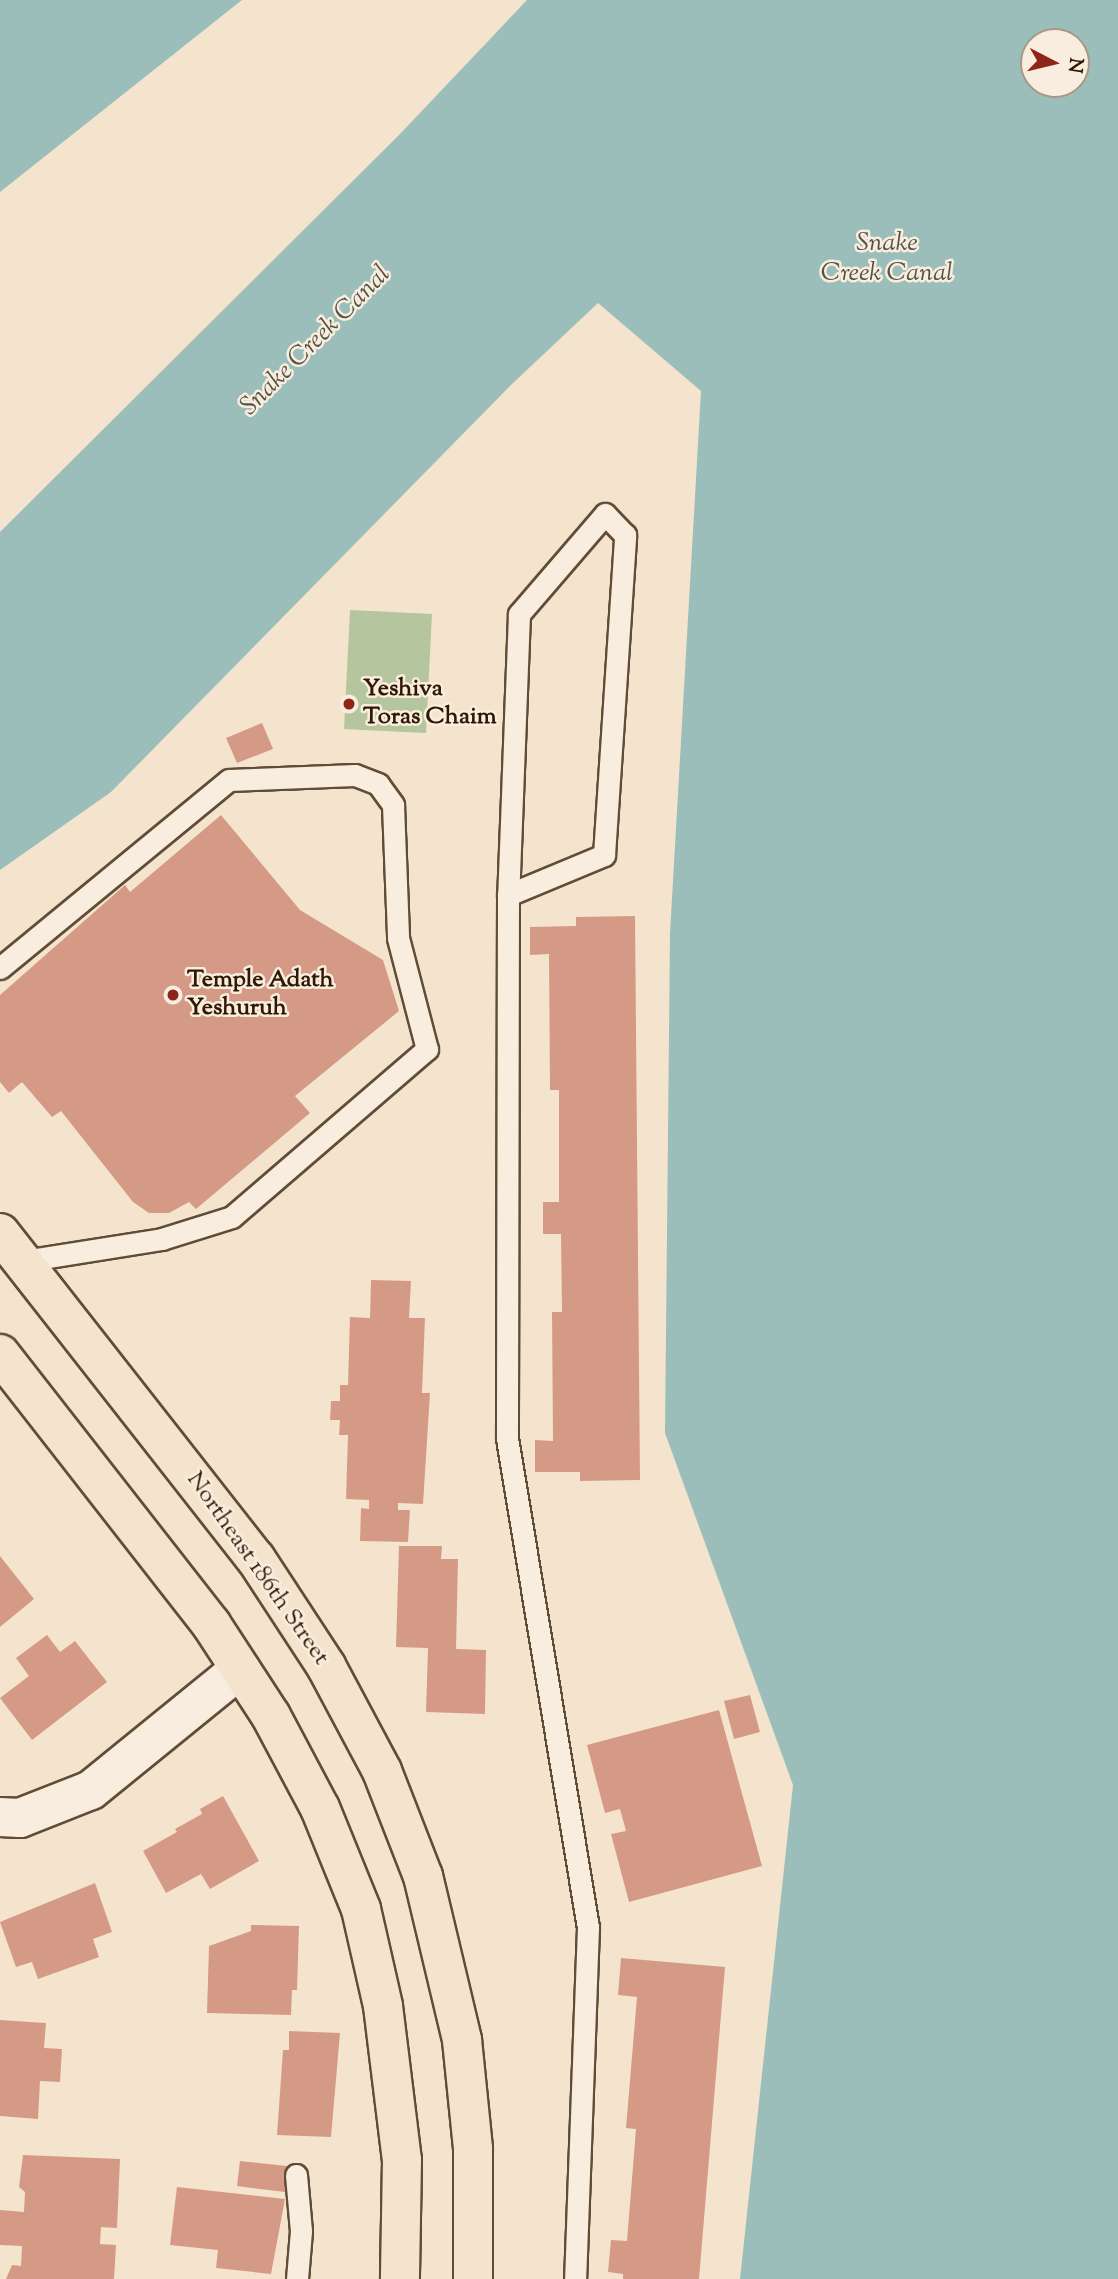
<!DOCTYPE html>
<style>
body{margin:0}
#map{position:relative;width:1118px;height:2279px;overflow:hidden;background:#f5e4cd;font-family:"Sorts Mill Goudy",serif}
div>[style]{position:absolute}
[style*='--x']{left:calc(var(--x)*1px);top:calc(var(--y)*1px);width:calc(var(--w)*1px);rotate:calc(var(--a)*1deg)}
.green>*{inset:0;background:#b5c59d}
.water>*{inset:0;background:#9cbebb}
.building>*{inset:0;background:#d59a86}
.roads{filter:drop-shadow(2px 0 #614c36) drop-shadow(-2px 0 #614c36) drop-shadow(0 2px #614c36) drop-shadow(0 -2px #614c36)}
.lane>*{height:21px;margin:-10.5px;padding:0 10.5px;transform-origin:10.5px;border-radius:10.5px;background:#f8edde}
.street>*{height:38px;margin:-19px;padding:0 19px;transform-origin:19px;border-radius:19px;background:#f8edde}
.primary>*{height:38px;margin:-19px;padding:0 19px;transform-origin:19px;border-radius:19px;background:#f5e4cd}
.dots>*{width:19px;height:19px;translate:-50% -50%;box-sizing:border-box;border:4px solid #f8edde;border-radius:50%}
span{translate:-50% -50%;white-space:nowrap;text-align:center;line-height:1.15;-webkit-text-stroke:5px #f8edde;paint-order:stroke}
.poi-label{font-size:24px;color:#301904;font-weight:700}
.left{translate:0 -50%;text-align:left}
.street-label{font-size:24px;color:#301904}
.water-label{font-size:26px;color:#565344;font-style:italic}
.north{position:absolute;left:1020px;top:28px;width:70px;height:70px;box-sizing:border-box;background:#f8edde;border:2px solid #a89887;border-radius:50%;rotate:97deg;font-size:19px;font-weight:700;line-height:28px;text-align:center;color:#301904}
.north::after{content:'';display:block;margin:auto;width:24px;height:32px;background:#8f2418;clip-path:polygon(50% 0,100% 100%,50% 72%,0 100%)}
</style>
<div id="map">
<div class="green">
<div style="clip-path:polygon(350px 610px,432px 614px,426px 733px,344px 729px)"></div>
</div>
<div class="water">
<div style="clip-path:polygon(0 0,242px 0,0 192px)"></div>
<div style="clip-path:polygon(evenodd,527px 0,1118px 0,1118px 2279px,740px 2279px,793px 1785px,665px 1433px,670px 933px,701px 391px,598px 303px,511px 385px,111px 792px,0 870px,0 532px,400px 134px,527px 0,1076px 42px,1076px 84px,1034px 84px,1034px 42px,1076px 42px)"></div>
</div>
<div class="building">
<div style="clip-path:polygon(262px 723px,273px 749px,237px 763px,226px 738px)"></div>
<div style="clip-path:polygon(221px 815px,300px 910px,383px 960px,399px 1011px,295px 1096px,310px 1113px,196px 1209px,189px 1202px,169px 1213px,149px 1213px,133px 1202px,61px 1111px,52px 1117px,22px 1082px,9px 1093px,0 1082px,0 995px,125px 885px,130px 892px)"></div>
<div style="clip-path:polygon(635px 916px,640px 1480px,580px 1481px,580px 1472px,535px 1472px,535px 1440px,553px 1441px,552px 1312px,562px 1312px,561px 1234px,543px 1234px,543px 1202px,559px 1202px,559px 1090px,550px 1090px,549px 954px,530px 955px,530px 927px,576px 926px,576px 917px)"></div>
<div style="clip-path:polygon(371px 1280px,411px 1281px,409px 1318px,425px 1318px,422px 1393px,430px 1393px,423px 1504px,398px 1503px,398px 1510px,410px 1510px,408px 1542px,360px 1541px,361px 1508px,369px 1509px,369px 1500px,346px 1499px,348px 1435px,339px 1435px,340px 1420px,330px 1420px,331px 1401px,340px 1401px,340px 1385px,348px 1385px,350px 1317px,370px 1318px)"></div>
<div style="clip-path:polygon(399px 1546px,442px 1546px,441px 1559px,458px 1559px,456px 1649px,486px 1650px,485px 1714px,426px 1712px,428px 1648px,396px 1647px)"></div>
<div style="clip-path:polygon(0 1556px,34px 1599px,0 1627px)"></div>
<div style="clip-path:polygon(47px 1635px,60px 1652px,75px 1641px,107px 1682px,32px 1740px,0 1698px,29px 1676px,16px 1658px)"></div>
<div style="clip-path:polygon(750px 1695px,760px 1732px,734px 1739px,724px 1701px)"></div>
<div style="clip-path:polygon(719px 1710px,762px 1866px,629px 1902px,611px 1834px,626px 1831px,620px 1809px,605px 1813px,587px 1745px)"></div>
<div style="clip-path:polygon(223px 1796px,259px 1861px,210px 1889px,201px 1874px,166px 1893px,143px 1851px,177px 1832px,175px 1829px,202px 1814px,200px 1809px)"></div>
<div style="clip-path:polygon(95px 1883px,112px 1932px,93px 1939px,99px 1957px,38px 1979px,32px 1962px,16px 1967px,0 1922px)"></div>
<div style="clip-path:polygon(251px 1925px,299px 1926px,297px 1990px,292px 1990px,291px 2015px,207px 2013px,209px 1946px,251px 1931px)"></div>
<div style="clip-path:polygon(621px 1958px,725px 1967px,699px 2279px,623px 2279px,623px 2274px,608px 2272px,611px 2240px,627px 2241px,636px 2129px,626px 2128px,637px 1997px,618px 1995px)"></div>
<div style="clip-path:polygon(0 2020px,46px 2023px,44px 2048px,62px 2049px,60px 2082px,40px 2081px,38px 2119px,0 2116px)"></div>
<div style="clip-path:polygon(289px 2031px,340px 2033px,331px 2137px,277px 2135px,283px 2050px,289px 2050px)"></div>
<div style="clip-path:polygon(23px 2155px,120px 2159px,117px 2228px,101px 2227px,100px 2244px,116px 2245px,114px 2279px,6px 2279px,12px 2265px,21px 2266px,22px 2246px,0 2245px,0 2210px,24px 2212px,25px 2192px,19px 2187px)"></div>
<div style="clip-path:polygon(240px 2161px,287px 2166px,285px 2192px,237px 2186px)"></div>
<div style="clip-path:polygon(177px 2187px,285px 2199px,271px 2274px,216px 2268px,218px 2250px,170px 2245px)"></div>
</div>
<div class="roads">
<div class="lane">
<div style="--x:508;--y:895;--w:104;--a:-22.6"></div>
<div style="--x:604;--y:855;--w:321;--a:-86.2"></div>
<div style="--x:625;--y:535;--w:29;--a:-134"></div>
<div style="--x:605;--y:514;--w:132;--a:130.7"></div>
<div style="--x:519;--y:614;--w:281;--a:92.2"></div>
<div style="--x:508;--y:895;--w:543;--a:90.11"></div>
<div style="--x:507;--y:1438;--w:496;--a:80.6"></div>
<div style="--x:588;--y:1927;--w:352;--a:92.1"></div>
<div style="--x:0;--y:968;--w:296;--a:-39.4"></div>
<div style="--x:229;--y:780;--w:126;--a:-2.3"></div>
<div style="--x:355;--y:775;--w:25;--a:21"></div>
<div style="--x:378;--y:784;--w:26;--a:54"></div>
<div style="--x:393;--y:805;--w:133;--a:87.8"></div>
<div style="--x:398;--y:938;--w:115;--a:75.4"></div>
<div style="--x:427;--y:1049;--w:257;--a:139.3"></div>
<div style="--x:232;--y:1217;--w:73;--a:162.6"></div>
<div style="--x:162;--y:1239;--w:141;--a:171"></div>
<div style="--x:296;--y:2175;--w:56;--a:84.9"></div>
<div style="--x:301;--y:2231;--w:48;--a:94.8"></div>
</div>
<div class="street">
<div style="--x:0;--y:1817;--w:20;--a:3"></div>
<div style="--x:20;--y:1818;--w:76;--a:-21.5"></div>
<div style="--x:91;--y:1790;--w:192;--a:-39.1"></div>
</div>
<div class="primary">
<div style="--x:0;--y:1233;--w:415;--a:51.9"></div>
<div style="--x:256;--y:1559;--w:128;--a:56.8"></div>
<div style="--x:326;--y:1666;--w:119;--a:61.9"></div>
<div style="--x:382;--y:1771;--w:113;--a:68.7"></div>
<div style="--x:423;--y:1876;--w:169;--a:76.6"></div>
<div style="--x:462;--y:2040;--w:110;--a:84.2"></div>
<div style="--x:473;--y:2149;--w:130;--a:90"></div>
<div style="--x:0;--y:1354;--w:343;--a:52"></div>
<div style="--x:211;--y:1624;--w:110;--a:56.9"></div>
<div style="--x:271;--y:1716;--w:104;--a:62"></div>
<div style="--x:320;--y:1808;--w:109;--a:67.9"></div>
<div style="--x:361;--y:1909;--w:99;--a:77.2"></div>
<div style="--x:383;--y:2006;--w:155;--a:83"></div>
<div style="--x:402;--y:2160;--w:119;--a:91"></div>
</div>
</div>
<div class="dots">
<div style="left:349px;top:704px;background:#8f2418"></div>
<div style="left:173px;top:995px;background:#8f2418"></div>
</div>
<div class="poi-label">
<span class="left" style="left:363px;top:704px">Yeshiva<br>Toras Chaim</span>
<span class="left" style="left:187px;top:995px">Temple Adath<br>Yeshuruh</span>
</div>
<div class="street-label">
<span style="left:257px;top:1569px;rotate:55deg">Northeast 186th Street</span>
</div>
<div class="water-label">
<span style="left:887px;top:259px">Snake<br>Creek Canal</span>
<span style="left:316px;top:341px;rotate:-45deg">Snake Creek Canal</span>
</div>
<div class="north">N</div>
</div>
